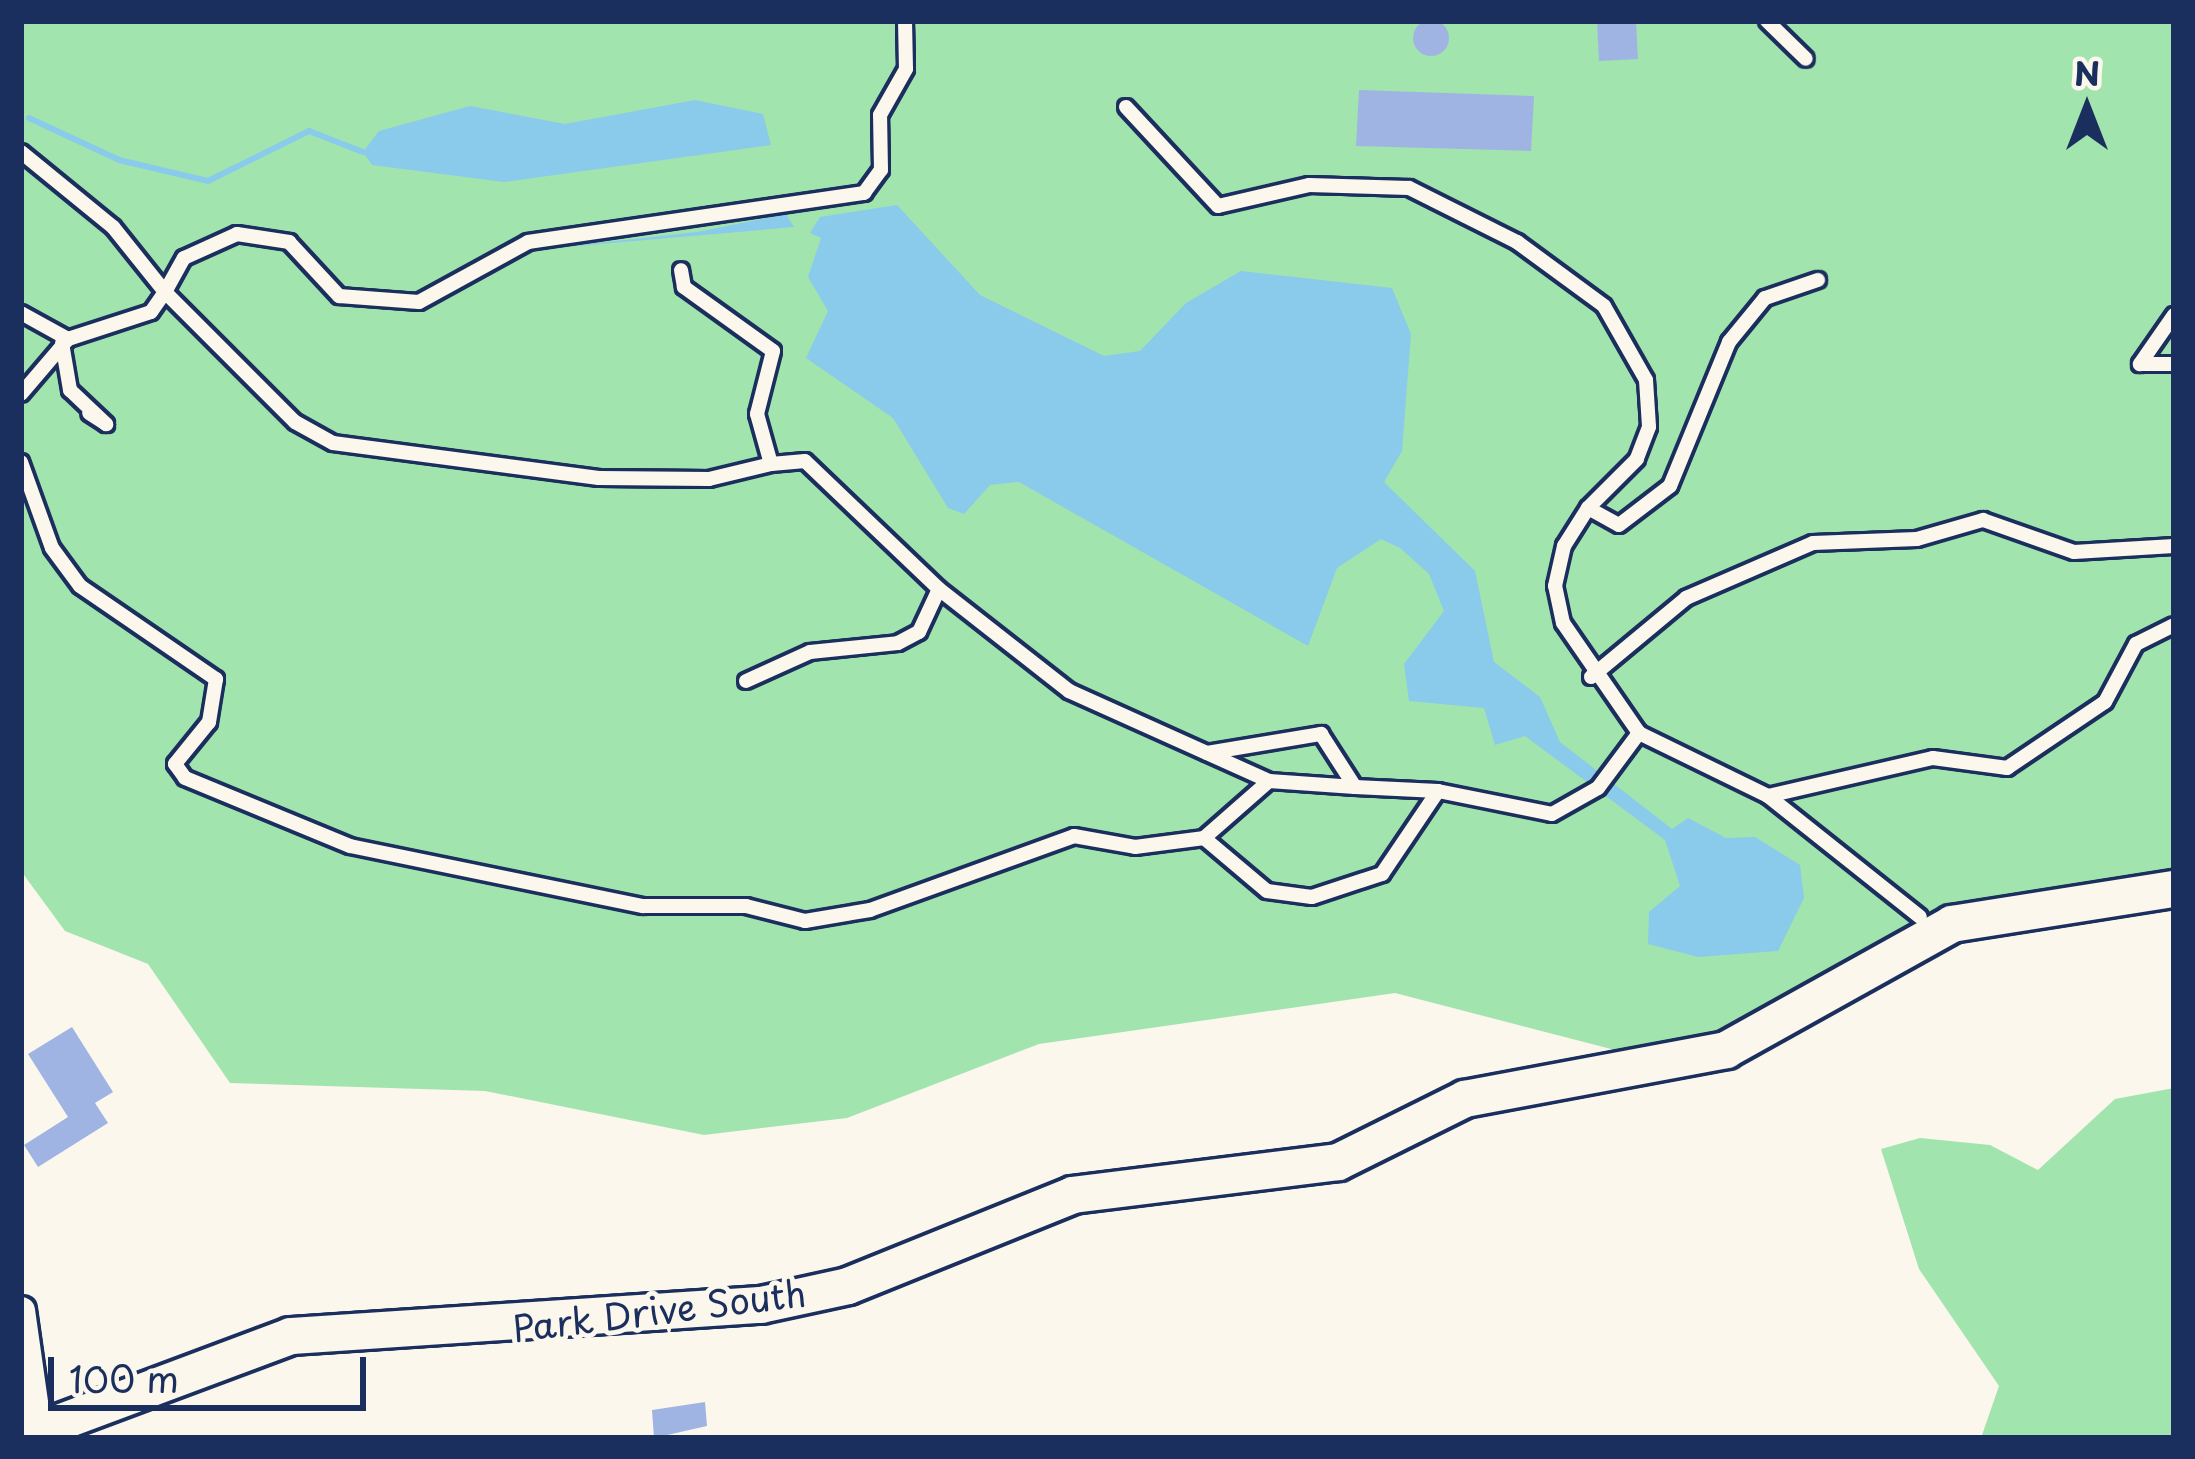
<!DOCTYPE html>
<style>
body{margin:0}
#map{position:relative;width:2195px;height:1459px;overflow:hidden;background:#fbf7ec;font-family:"Playpen Sans",sans-serif}
div>[style]{position:absolute}
[style*='--x']{left:calc(var(--x)*1px);top:calc(var(--y)*1px);width:calc(var(--w)*1px);rotate:calc(var(--a)*1deg)}
.green>*{inset:0;background:#a2e4ae}
.water>*{inset:0;background:#8acaeb}
.stream>*{height:6px;margin:-3px;padding:0 3px;transform-origin:3px;border-radius:3px;background:#8acaeb}
.building>*{inset:0;background:#a0b4e3}
.round{border-radius:50%}
.roads{filter:drop-shadow(3px 0 #1b2f5e) drop-shadow(-3px 0 #1b2f5e) drop-shadow(0 3px #1b2f5e) drop-shadow(0 -3px #1b2f5e)}
.lane>*{height:14px;margin:-7px;padding:0 7px;transform-origin:7px;border-radius:7px;background:#fbf7ec}
.street>*{height:27px;margin:-13.5px;padding:0 13.5px;transform-origin:13.5px;border-radius:13.5px;background:#fbf7ec}
.secondary>*{height:36px;margin:-18px;padding:0 18px;transform-origin:18px;border-radius:18px;background:#fbf7ec}
span{translate:-50% -50%;white-space:nowrap;text-align:center;line-height:1.15;-webkit-text-stroke:10px #fbf7ec;paint-order:stroke}
.street-label{font-size:36px;color:#1b2f5e}
.frame{position:absolute;inset:0;border:24px solid #1b2f5e;pointer-events:none}
.north{position:absolute;left:2027px;top:48px;width:120px;height:120px;-webkit-text-stroke:9px #fbf7ec;paint-order:stroke;rotate:0deg;font-size:33px;font-weight:700;line-height:48px;text-align:center;color:#1b2f5e}
.north::after{content:'';display:block;margin:auto;width:42px;height:54px;background:#1b2f5e;clip-path:polygon(50% 0,100% 100%,50% 72%,0 100%)}
.scale{position:absolute;left:48px;top:1357px;width:318px;height:54px;box-sizing:border-box;border:6px solid #1b2f5e;border-top:0;padding-left:15px;font-size:36px;line-height:42px;white-space:nowrap;color:#1b2f5e;-webkit-text-stroke:9px #fbf7ec;paint-order:stroke}
</style>
<div id="map">
<div class="green">
<div style="clip-path:polygon(21px 21px,2174px 21px,2174px 882px,1938px 917px,1727px 1040px,1642px 1057px,1395px 993px,1039px 1044px,847px 1118px,704px 1135px,485px 1091px,230px 1083px,148px 964px,65px 931px,21px 871px)"></div>
<div style="clip-path:polygon(2174px 1088px,2174px 1438px,1981px 1438px,1999px 1386px,1919px 1269px,1881px 1149px,1920px 1138px,1990px 1145px,2038px 1170px,2115px 1099px)"></div>
</div>
<div class="water">
<div style="clip-path:polygon(695px 100px,763px 114px,771px 145px,504px 182px,372px 165px,363px 152px,379px 131px,470px 106px,565px 124px)"></div>
<div style="clip-path:polygon(897px 205px,980px 295px,1104px 356px,1140px 351px,1186px 303px,1241px 271px,1392px 288px,1411px 334px,1402px 451px,1384px 482px,1475px 571px,1494px 662px,1540px 697px,1560px 742px,1672px 829px,1688px 818px,1726px 838px,1755px 837px,1800px 865px,1804px 898px,1778px 951px,1698px 957px,1648px 944px,1649px 912px,1680px 886px,1665px 840px,1525px 736px,1495px 745px,1484px 708px,1409px 701px,1404px 664px,1444px 611px,1429px 574px,1400px 548px,1381px 539px,1337px 568px,1308px 646px,1019px 482px,990px 485px,964px 514px,948px 508px,893px 418px,806px 358px,828px 311px,808px 277px,821px 238px,810px 233px,820px 217px)"></div>
<div style="clip-path:polygon(786px 214px,794px 227px,543px 249px,697px 232px)"></div>
</div>
<div class="stream">
<div style="--x:29;--y:118;--w:99;--a:25"></div>
<div style="--x:119;--y:160;--w:91;--a:13.3"></div>
<div style="--x:208;--y:181;--w:113;--a:-26.3"></div>
<div style="--x:309;--y:131;--w:58;--a:21.3"></div>
</div>
<div class="building">
<div class="round" style="left:1413px;top:20px;width:36px;height:36px"></div>
<div style="clip-path:polygon(1597px 21px,1636px 21px,1638px 59px,1599px 61px)"></div>
<div style="clip-path:polygon(1359px 90px,1534px 96px,1531px 151px,1356px 146px)"></div>
<div style="clip-path:polygon(72px 1027px,113px 1092px,95px 1103px,108px 1123px,38px 1167px,24px 1145px,68px 1117px,28px 1054px)"></div>
<div style="clip-path:polygon(705px 1402px,707px 1426px,654px 1438px,652px 1410px)"></div>
</div>
<div class="roads">
<div class="lane">
<div style="--x:1767;--y:21;--w:54;--a:44.3"></div>
<div style="--x:1126;--y:107;--w:135;--a:47.1"></div>
<div style="--x:1218;--y:206;--w:93;--a:-13"></div>
<div style="--x:1309;--y:185;--w:100;--a:1.7"></div>
<div style="--x:1409;--y:188;--w:121;--a:26.6"></div>
<div style="--x:1517;--y:242;--w:108;--a:36.3"></div>
<div style="--x:1604;--y:306;--w:85;--a:60.4"></div>
<div style="--x:1646;--y:380;--w:47;--a:86.3"></div>
<div style="--x:1649;--y:427;--w:34;--a:111"></div>
<div style="--x:1637;--y:459;--w:69;--a:135"></div>
<div style="--x:21;--y:152;--w:119;--a:39.2"></div>
<div style="--x:113;--y:227;--w:83;--a:51.3"></div>
<div style="--x:165;--y:292;--w:39;--a:-61"></div>
<div style="--x:184;--y:258;--w:58;--a:-24.4"></div>
<div style="--x:237;--y:234;--w:53;--a:8.7"></div>
<div style="--x:289;--y:242;--w:74;--a:47.2"></div>
<div style="--x:339;--y:296;--w:80;--a:4.3"></div>
<div style="--x:419;--y:302;--w:124;--a:-28.8"></div>
<div style="--x:528;--y:242;--w:340;--a:-8.3"></div>
<div style="--x:864;--y:193;--w:29;--a:-54"></div>
<div style="--x:881;--y:170;--w:55;--a:-91"></div>
<div style="--x:880;--y:115;--w:53;--a:-60.5"></div>
<div style="--x:906;--y:69;--w:48;--a:-91.2"></div>
<div style="--x:21;--y:313;--w:54;--a:29"></div>
<div style="--x:68;--y:339;--w:72;--a:130.5"></div>
<div style="--x:2174;--y:315;--w:60;--a:124.8"></div>
<div style="--x:2140;--y:364;--w:34;--a:0"></div>
<div style="--x:68;--y:339;--w:87;--a:-18"></div>
<div style="--x:151;--y:312;--w:24;--a:-55"></div>
<div style="--x:165;--y:292;--w:184;--a:45"></div>
<div style="--x:295;--y:422;--w:43;--a:28.9"></div>
<div style="--x:333;--y:443;--w:268;--a:7.5"></div>
<div style="--x:599;--y:478;--w:110;--a:0.5"></div>
<div style="--x:709;--y:479;--w:64;--a:-13.6"></div>
<div style="--x:771;--y:464;--w:52;--a:-105.6"></div>
<div style="--x:757;--y:414;--w:65;--a:-75.7"></div>
<div style="--x:773;--y:351;--w:110;--a:-144.3"></div>
<div style="--x:684;--y:287;--w:17;--a:-100"></div>
<div style="--x:62;--y:343;--w:48;--a:80.3"></div>
<div style="--x:70;--y:390;--w:50;--a:43.4"></div>
<div style="--x:106;--y:424;--w:20;--a:-147"></div>
<div style="--x:21;--y:462;--w:91;--a:70.2"></div>
<div style="--x:52;--y:548;--w:47;--a:53.6"></div>
<div style="--x:80;--y:586;--w:165;--a:34.4"></div>
<div style="--x:216;--y:679;--w:44;--a:99.2"></div>
<div style="--x:209;--y:722;--w:54;--a:129"></div>
<div style="--x:175;--y:764;--w:17;--a:54"></div>
<div style="--x:185;--y:778;--w:178;--a:22.4"></div>
<div style="--x:350;--y:846;--w:299;--a:11.6"></div>
<div style="--x:643;--y:906;--w:103;--a:0"></div>
<div style="--x:746;--y:906;--w:61;--a:14.3"></div>
<div style="--x:805;--y:921;--w:66;--a:-9.6"></div>
<div style="--x:870;--y:910;--w:217;--a:-19.9"></div>
<div style="--x:1074;--y:836;--w:62;--a:10.2"></div>
<div style="--x:1135;--y:847;--w:70;--a:-7.4"></div>
<div style="--x:1204;--y:838;--w:82;--a:40.1"></div>
<div style="--x:1267;--y:891;--w:45;--a:7.6"></div>
<div style="--x:1312;--y:897;--w:74;--a:-18.2"></div>
<div style="--x:1382;--y:874;--w:100;--a:-56"></div>
<div style="--x:1438;--y:791;--w:116;--a:11.4"></div>
<div style="--x:1552;--y:814;--w:53;--a:-29.5"></div>
<div style="--x:1598;--y:788;--w:69;--a:-53.3"></div>
<div style="--x:1639;--y:733;--w:134;--a:-124.6"></div>
<div style="--x:1563;--y:623;--w:38;--a:-102"></div>
<div style="--x:1555;--y:586;--w:41;--a:-77.3"></div>
<div style="--x:1564;--y:546;--w:45;--a:-57.7"></div>
<div style="--x:1588;--y:508;--w:35;--a:29"></div>
<div style="--x:1619;--y:525;--w:64;--a:-37.4"></div>
<div style="--x:1670;--y:486;--w:156;--a:-67.7"></div>
<div style="--x:1729;--y:342;--w:57;--a:-50.7"></div>
<div style="--x:1765;--y:298;--w:56;--a:-18.8"></div>
<div style="--x:939;--y:589;--w:165;--a:38.1"></div>
<div style="--x:1069;--y:691;--w:219;--a:24.2"></div>
<div style="--x:1269;--y:781;--w:86;--a:138.8"></div>
<div style="--x:1591;--y:677;--w:124;--a:-39.7"></div>
<div style="--x:1686;--y:598;--w:138;--a:-23.4"></div>
<div style="--x:1813;--y:543;--w:104;--a:-2.2"></div>
<div style="--x:1917;--y:539;--w:69;--a:-16.1"></div>
<div style="--x:1983;--y:520;--w:96;--a:19.4"></div>
<div style="--x:2074;--y:552;--w:100;--a:-3.4"></div>
<div style="--x:746;--y:681;--w:70;--a:-24.4"></div>
<div style="--x:810;--y:652;--w:88;--a:-5.8"></div>
<div style="--x:898;--y:643;--w:24;--a:-28"></div>
<div style="--x:919;--y:632;--w:47;--a:-65.1"></div>
<div style="--x:939;--y:589;--w:185;--a:-136.3"></div>
<div style="--x:805;--y:461;--w:34;--a:175"></div>
<div style="--x:1639;--y:733;--w:144;--a:26"></div>
<div style="--x:1768;--y:796;--w:194;--a:38.5"></div>
<div style="--x:1207;--y:753;--w:116;--a:-9.5"></div>
<div style="--x:1321;--y:734;--w:63;--a:57.3"></div>
<div style="--x:1355;--y:787;--w:83;--a:2.8"></div>
<div style="--x:1269;--y:781;--w:86;--a:4"></div>
<div style="--x:1768;--y:796;--w:169;--a:-13"></div>
<div style="--x:1933;--y:758;--w:75;--a:7.7"></div>
<div style="--x:2007;--y:768;--w:118;--a:-34"></div>
<div style="--x:2105;--y:702;--w:66;--a:-61.9"></div>
<div style="--x:2136;--y:644;--w:42;--a:-26.6"></div>
</div>
<div class="street">
<div style="--x:21;--y:1310;--w:121;--a:81.9"></div>
</div>
<div class="secondary">
<div style="--x:21;--y:1437;--w:288;--a:-20.5"></div>
<div style="--x:291;--y:1336;--w:471;--a:-3.8"></div>
<div style="--x:761;--y:1305;--w:89;--a:-12.3"></div>
<div style="--x:848;--y:1286;--w:243;--a:-22"></div>
<div style="--x:1073;--y:1195;--w:267;--a:-7.1"></div>
<div style="--x:1338;--y:1162;--w:142;--a:-26.4"></div>
<div style="--x:1465;--y:1099;--w:266;--a:-10.6"></div>
<div style="--x:1726;--y:1050;--w:259;--a:-29.1"></div>
<div style="--x:1952;--y:924;--w:225;--a:-9"></div>
</div>
</div>
<div class="street-label">
<span style="left:659px;top:1310px;rotate:-7deg">Park Drive South</span>
</div>
<div class="frame"></div>
<div class="north">N</div>
<div class="scale">100 m</div>
</div>
